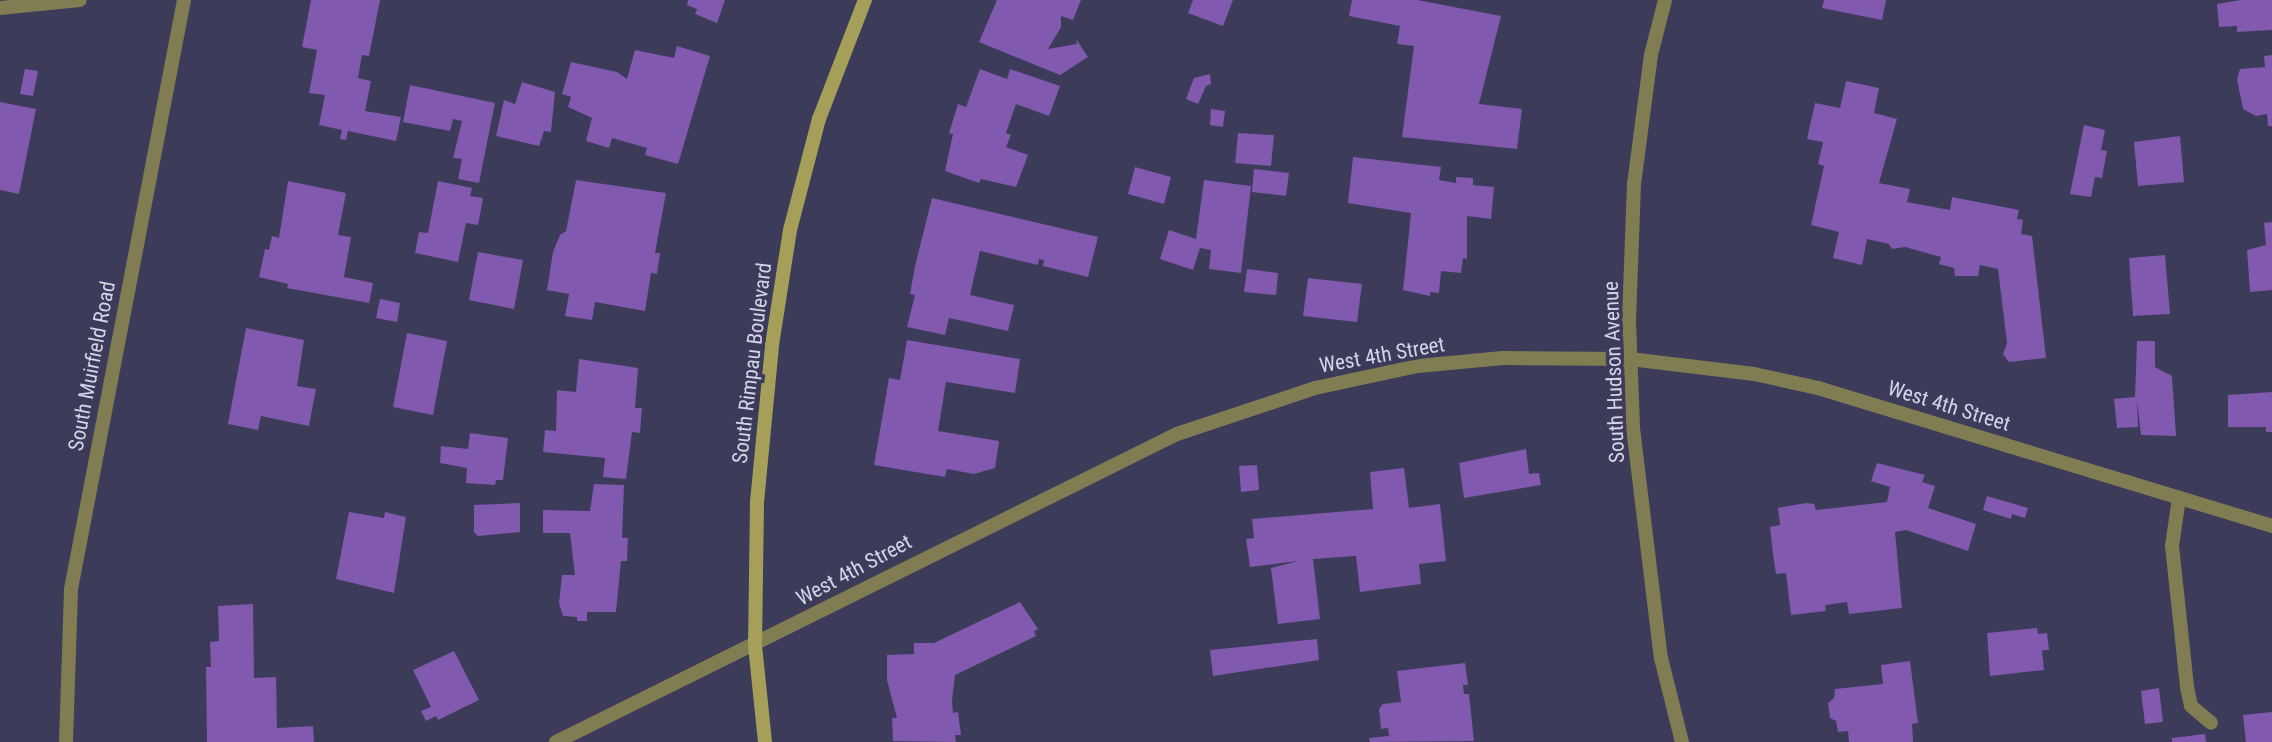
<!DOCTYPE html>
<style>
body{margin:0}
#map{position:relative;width:2272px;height:742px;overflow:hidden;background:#3c3b5a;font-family:"Roboto Condensed",sans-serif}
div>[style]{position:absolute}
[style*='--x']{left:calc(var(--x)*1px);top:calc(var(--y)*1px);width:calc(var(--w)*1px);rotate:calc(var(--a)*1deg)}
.building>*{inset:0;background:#8159ae}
.lane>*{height:14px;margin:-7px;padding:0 7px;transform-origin:7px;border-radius:7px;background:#807d53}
.street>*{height:14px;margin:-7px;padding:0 7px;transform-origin:7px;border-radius:7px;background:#807d53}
.secondary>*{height:14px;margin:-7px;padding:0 7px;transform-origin:7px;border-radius:7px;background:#a59f5a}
span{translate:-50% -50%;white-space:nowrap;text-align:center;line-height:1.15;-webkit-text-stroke:7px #3c3b5a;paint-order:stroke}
.street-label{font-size:21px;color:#d4d5e8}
</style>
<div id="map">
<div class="building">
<div style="clip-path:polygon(311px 0,380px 0,369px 56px,362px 55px,358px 78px,371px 81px,365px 111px,401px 117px,396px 141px,348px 131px,346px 140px,340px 139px,342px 130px,319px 125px,325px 95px,309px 93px,317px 50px,302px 47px)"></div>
<div style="clip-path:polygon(688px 0,725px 0,717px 23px,695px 14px,697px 9px,687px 5px)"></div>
<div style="clip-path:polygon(997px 0,1081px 0,1073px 20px,1061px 16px,1061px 27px,1048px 49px,1077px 44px,1076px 39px,1088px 57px,1060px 75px,979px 42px)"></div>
<div style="clip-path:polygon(1193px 0,1233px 0,1223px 26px,1188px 13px)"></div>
<div style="clip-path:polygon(1352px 0,1417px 0,1501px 16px,1479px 104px,1522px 109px,1517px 149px,1402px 137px,1414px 46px,1397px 44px,1400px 26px,1349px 16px)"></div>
<div style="clip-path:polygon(1824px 0,1886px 0,1882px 20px,1822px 8px)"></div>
<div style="clip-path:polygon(2241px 0,2272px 0,2272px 30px,2237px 32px,2237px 26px,2219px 27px,2217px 4px)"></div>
<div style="clip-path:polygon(677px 46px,710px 56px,678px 164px,645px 155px,647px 148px,612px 138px,609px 148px,586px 141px,592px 118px,568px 107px,571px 97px,562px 94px,571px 62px,617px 72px,627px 79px,635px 50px,674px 58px)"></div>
<div style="clip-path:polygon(2272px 55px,2272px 126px,2268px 126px,2267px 114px,2256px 116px,2243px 109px,2237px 79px,2240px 69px,2265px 67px,2264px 56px)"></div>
<div style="clip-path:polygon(25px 69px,38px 71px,33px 96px,20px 94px)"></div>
<div style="clip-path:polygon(980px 69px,1007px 79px,1010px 69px,1060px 86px,1049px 116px,1016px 104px,1006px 133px,1011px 135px,1006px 147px,1028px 155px,1016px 187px,981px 179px,979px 183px,945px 171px,953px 134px,949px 133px,958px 104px,966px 107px)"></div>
<div style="clip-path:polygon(1210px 74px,1211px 84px,1206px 86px,1198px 104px,1186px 99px,1194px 78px)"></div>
<div style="clip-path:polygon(1846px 81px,1879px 88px,1874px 113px,1897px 119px,1879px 183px,1910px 189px,1907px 202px,1950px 210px,1952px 197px,2019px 210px,2017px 219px,2023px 220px,2021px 234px,2032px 236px,2046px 358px,2009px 362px,2003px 354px,2007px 343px,1998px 269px,1980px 265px,1978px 276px,1955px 276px,1954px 268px,1939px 264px,1941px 257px,1905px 247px,1892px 249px,1889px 244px,1867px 239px,1862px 265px,1833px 258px,1839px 232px,1811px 225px,1824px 166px,1818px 164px,1823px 142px,1807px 139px,1815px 103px,1840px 108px)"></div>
<div style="clip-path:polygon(522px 82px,555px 92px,551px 132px,544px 131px,539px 146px,496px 136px,504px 100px,515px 104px)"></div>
<div style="clip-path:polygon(410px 85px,495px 103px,479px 183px,458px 179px,462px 159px,453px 158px,462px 121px,453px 119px,450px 131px,403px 122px)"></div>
<div style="clip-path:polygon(0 102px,36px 109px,19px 194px,0 190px)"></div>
<div style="clip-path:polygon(1211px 109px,1225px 111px,1223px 127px,1210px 125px)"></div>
<div style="clip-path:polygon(2084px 125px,2105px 130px,2101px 150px,2107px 151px,2102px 178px,2095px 177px,2091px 197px,2070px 194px)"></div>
<div style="clip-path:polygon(1238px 133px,1274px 135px,1271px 166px,1235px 163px)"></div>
<div style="clip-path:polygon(2180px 136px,2184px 182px,2138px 186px,2134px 142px)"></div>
<div style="clip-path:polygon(1353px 157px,1441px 167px,1439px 180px,1456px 183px,1456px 177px,1473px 178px,1473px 185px,1494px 187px,1491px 219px,1467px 216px,1467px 259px,1463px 258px,1461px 273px,1441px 271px,1439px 293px,1430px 292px,1430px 296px,1403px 290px,1411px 213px,1348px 203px)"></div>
<div style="clip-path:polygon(1135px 167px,1171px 177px,1164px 204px,1128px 194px)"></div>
<div style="clip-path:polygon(1254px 169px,1289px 173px,1286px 196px,1252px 192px)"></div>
<div style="clip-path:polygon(576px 180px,666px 193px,655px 253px,660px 253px,657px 274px,651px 273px,645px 311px,595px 302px,592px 320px,565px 316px,569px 294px,547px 290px,553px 252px,560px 235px,566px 231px)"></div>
<div style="clip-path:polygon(1204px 180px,1251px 186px,1241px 273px,1209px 269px,1211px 250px,1200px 248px,1193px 270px,1160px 259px,1169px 230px,1196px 239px)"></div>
<div style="clip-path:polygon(288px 181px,346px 193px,338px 235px,351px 237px,344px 277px,373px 283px,369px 303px,287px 288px,288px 284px,259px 277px,265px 249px,269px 250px,272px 236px,279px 238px)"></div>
<div style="clip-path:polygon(438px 181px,472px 188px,470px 196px,483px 198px,478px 225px,466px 223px,458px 262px,415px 253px,419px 232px,428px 233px)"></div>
<div style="clip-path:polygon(932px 198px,1098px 237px,1088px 277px,1043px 266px,1044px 260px,1039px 259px,1038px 265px,980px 251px,970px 295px,1014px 305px,1008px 331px,949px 318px,945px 335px,907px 327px,915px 295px,910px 294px,915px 266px)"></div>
<div style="clip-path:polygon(2272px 222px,2272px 290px,2250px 292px,2247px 250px,2266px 245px,2264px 223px)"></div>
<div style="clip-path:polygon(478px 252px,523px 260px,514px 309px,469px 300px)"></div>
<div style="clip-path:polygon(2165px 255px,2170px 314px,2133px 316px,2129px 258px)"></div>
<div style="clip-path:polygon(1247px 269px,1278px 273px,1276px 295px,1244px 292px)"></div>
<div style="clip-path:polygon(1308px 278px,1362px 284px,1357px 322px,1303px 316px)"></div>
<div style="clip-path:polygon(380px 299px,400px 303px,397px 322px,376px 318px)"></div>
<div style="clip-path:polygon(246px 328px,304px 340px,297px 386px,316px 389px,309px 426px,261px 416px,258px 430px,228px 424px)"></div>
<div style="clip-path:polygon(407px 333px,447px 341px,433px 415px,393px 407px)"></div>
<div style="clip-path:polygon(907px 340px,1020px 359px,1015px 393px,946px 382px,938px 431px,999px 441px,995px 468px,974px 474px,947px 469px,945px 477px,874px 465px,889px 378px,900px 380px)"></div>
<div style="clip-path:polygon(2137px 341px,2155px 341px,2155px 367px,2172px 376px,2176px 436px,2141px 435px,2137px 400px,2138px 427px,2117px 428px,2114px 399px,2135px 397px)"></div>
<div style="clip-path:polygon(579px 359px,638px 368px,635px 408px,642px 408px,640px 433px,632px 432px,626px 479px,603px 477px,605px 458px,543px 452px,545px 430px,556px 431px,557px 390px,576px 392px)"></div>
<div style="clip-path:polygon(2272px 392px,2272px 432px,2266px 432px,2266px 427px,2228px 427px,2228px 395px)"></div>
<div style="clip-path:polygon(470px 433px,508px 438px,503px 480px,496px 480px,495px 485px,466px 483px,467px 468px,440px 463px,441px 446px,468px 449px)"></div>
<div style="clip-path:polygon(1526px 449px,1529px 474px,1539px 473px,1541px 485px,1464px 498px,1459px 463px)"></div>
<div style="clip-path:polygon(1877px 463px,1925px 475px,1922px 482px,1935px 486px,1928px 508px,1976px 524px,1968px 551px,1906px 530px,1895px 532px,1902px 608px,1849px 614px,1847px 602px,1825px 605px,1826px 611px,1791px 615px,1786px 573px,1776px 574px,1773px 554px,1770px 527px,1780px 525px,1778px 508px,1806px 503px,1814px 504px,1816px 510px,1887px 502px,1890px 487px,1871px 481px)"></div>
<div style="clip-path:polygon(1257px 465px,1259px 490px,1241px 492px,1239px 466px)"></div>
<div style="clip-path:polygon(1404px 468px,1409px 508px,1440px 504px,1446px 561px,1419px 564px,1421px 584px,1360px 592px,1356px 556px,1313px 559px,1320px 619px,1278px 624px,1271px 568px,1298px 561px,1250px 567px,1246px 539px,1254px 538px,1252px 519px,1373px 509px,1370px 472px)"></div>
<div style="clip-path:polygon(594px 484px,624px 485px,622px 538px,628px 538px,627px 561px,621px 561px,616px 612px,587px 612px,587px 621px,577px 621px,577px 617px,563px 616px,559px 603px,562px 575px,575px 575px,570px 533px,543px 533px,543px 510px,590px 511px)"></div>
<div style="clip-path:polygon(1987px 496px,2028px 508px,2025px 518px,2012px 514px,2011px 519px,1983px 510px)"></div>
<div style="clip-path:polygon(520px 503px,520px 532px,478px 536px,474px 532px,474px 505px)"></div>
<div style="clip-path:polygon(349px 512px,384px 518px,385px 512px,406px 517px,394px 593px,336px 579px)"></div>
<div style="clip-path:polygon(1020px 602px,1038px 629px,1034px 631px,1036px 636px,955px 675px,952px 701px,953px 713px,958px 712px,961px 735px,955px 735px,956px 742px,893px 741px,892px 718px,897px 718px,887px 680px,887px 655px,914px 654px,914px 643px,934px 643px)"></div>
<div style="clip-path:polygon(253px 604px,254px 678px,276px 677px,277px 728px,313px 726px,314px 742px,207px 742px,206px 667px,211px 667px,210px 642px,219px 641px,218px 606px)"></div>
<div style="clip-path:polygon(2037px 628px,2038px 634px,2047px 633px,2049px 650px,2042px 650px,2044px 670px,1990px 676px,1987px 633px)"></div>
<div style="clip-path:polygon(1317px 639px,1319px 660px,1213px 676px,1210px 650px)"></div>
<div style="clip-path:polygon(454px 651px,479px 700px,438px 720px,436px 716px,426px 721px,421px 711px,431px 707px,413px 670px)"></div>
<div style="clip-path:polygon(1910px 661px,1918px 723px,1912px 724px,1913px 742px,1849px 742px,1848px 731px,1838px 732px,1836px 721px,1830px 718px,1828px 703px,1834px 698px,1835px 689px,1883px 684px,1881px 665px)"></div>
<div style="clip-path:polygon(1465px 663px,1468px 685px,1463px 685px,1464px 694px,1469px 694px,1474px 741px,1370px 742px,1369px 738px,1389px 736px,1388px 728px,1381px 729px,1379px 709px,1383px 704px,1401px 702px,1397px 671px)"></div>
<div style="clip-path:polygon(2159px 688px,2163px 722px,2145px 724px,2141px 691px)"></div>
<div style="clip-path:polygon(2272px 712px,2272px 742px,2246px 742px,2243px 715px)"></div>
<div style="clip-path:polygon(2205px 734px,2206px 742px,2172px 742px,2172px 738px)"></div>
</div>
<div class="lane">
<div style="--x:2179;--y:498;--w:49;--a:98.3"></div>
<div style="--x:2172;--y:546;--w:142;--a:83.9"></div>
<div style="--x:2187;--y:687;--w:19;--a:78"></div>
<div style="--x:2191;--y:706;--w:26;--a:40"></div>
</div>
<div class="street">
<div style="--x:1665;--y:0;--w:57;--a:104.3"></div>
<div style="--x:1651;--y:55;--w:130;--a:97.5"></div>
<div style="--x:1634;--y:184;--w:138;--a:92.1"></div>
<div style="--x:1629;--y:322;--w:106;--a:87.8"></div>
<div style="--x:1633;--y:428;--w:232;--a:83.1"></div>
<div style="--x:1661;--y:658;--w:87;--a:76"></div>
<div style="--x:0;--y:8;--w:80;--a:-5.7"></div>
<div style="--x:66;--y:742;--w:153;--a:-88.1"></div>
<div style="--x:71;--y:589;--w:600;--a:-79.14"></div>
<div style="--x:556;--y:742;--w:693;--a:-26.38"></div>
<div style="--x:1177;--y:434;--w:145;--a:-18.4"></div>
<div style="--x:1315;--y:388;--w:105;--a:-12.1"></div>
<div style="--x:1418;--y:366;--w:85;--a:-5.4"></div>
<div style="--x:1503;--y:358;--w:127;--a:0.5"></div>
<div style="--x:1630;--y:359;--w:125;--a:6.9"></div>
<div style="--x:1754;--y:374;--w:66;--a:12.3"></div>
<div style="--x:1818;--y:388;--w:475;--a:16.9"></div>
</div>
<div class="secondary">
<div style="--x:765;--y:742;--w:97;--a:-95.9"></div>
<div style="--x:755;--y:646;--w:144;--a:-89.2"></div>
<div style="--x:757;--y:502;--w:158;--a:-84.5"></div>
<div style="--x:772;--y:345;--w:116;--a:-81.1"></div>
<div style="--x:790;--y:230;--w:115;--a:-75.4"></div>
<div style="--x:819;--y:119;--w:128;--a:-68.9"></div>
</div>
<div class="street-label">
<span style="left:1382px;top:355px;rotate:-10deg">West 4th Street</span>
<span style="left:752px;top:363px;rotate:-83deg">South Rimpau Boulevard</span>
<span style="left:92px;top:366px;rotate:-79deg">South Muirfield Road</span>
<span style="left:1614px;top:372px;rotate:-92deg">South Hudson Avenue</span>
<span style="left:1949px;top:406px;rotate:17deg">West 4th Street</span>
<span style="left:854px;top:570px;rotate:-28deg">West 4th Street</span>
</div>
</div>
